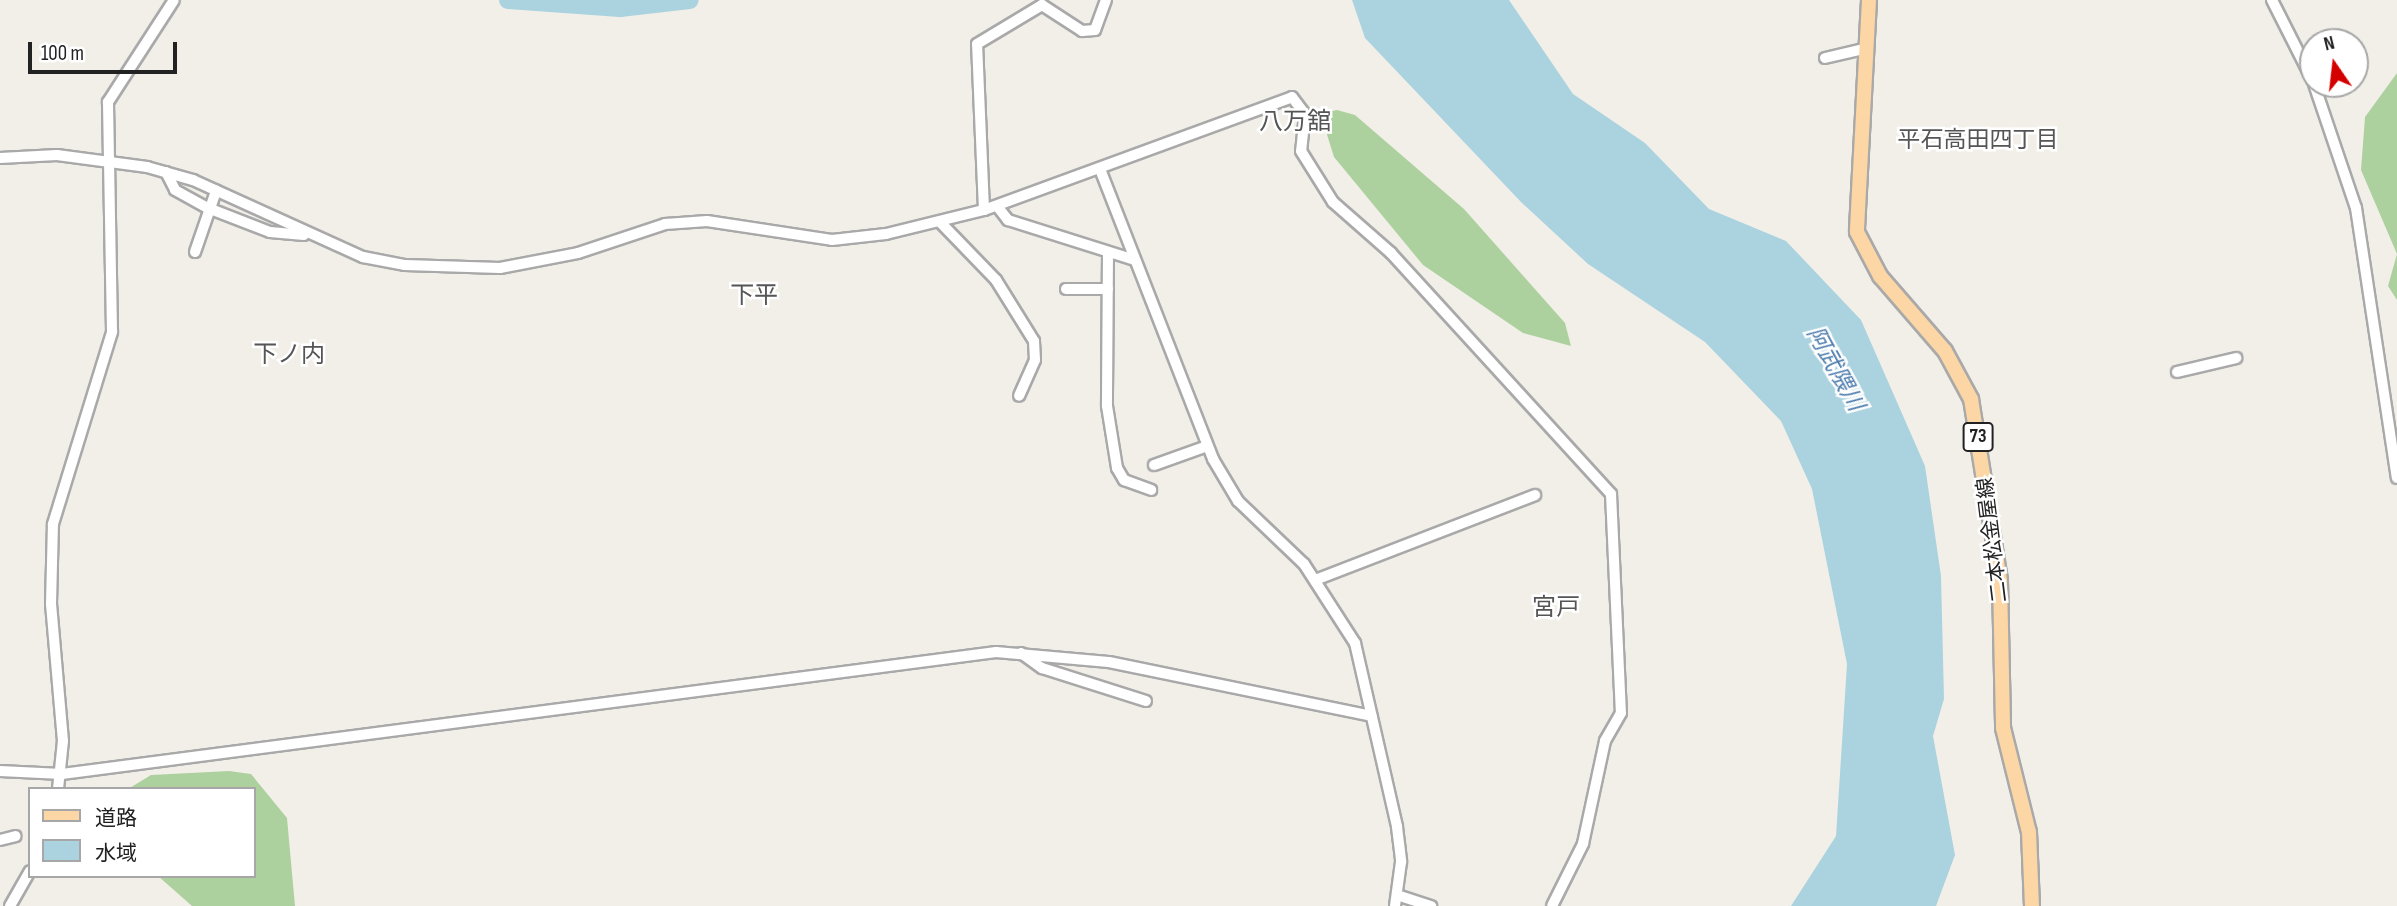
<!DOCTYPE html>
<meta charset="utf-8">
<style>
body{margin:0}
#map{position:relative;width:2397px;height:906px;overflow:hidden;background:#f2efe9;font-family:"Sofia Sans Condensed","Noto Sans JP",sans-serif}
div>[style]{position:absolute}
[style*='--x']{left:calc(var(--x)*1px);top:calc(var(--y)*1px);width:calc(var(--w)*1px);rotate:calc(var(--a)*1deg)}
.forest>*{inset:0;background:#add19e}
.water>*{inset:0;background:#aad3df}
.river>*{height:18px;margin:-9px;padding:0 9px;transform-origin:9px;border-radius:9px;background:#aad3df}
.roads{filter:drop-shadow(2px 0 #a9a9a9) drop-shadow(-2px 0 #a9a9a9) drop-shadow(0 2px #a9a9a9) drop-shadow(0 -2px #a9a9a9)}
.minor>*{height:10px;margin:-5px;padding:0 5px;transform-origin:5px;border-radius:5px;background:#fff}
.major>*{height:14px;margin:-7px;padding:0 7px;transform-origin:7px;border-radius:7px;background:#fcd6a4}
span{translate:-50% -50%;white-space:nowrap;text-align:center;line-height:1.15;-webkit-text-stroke:5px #fff;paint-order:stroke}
.shield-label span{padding:2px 5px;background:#fff;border:2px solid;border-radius:5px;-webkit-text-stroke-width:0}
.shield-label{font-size:19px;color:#222;font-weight:700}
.street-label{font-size:21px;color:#222}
.neighbourhood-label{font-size:23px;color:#555}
.water-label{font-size:23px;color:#4a7aab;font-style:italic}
.quarter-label{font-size:24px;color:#555}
.legend{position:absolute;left:28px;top:787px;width:228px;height:91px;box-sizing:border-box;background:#fff;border:2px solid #a7a7a7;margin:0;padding:9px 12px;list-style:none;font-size:21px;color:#222}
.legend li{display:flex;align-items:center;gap:14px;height:35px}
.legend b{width:35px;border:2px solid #a7a7a7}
.north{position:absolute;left:2299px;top:28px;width:70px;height:70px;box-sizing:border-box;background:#fff;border:2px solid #a7a7a7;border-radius:50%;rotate:346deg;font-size:19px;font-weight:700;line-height:28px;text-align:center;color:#222}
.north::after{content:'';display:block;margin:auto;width:24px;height:32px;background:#d40000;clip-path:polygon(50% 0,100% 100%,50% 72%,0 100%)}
.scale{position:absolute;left:28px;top:42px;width:149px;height:32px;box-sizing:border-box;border:4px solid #222;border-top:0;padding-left:9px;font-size:21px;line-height:24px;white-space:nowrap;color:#222;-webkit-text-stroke:5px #fff;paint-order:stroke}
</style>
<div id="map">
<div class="forest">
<div style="clip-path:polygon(2397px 73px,2397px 300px,2388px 286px,2397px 254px,2361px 170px,2365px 117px)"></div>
<div style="clip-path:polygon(1337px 110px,1355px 115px,1464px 209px,1565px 323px,1571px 346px,1523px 333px,1423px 265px,1334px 157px,1324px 125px,1327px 112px)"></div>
<div style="clip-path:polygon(229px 771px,251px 774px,287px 818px,295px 906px,192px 906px,158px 876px,254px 876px,254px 789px,128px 789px,151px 775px)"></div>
</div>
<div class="water">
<div style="clip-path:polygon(1352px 0,1509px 0,1573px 94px,1645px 143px,1709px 209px,1786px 241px,1861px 320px,1925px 466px,1941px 576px,1944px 699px,1933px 736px,1955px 855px,1936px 906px,1791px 906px,1836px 836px,1847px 664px,1812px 489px,1781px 421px,1705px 342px,1588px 264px,1521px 202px,1365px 38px)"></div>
</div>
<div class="river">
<div style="--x:508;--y:0;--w:112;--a:4.1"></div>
<div style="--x:620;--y:8;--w:70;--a:-6.5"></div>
</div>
<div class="roads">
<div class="minor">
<div style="--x:2272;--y:0;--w:91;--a:63.2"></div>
<div style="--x:1825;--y:58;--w:39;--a:-13"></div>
<div style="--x:2314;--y:84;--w:131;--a:71.3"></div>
<div style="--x:2356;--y:208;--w:273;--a:81.4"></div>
<div style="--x:0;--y:158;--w:57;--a:-3"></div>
<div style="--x:57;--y:155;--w:91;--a:7.6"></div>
<div style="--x:147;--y:167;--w:48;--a:15.8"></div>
<div style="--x:193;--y:180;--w:187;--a:24.4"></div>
<div style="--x:363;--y:257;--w:43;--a:10.8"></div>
<div style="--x:405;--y:265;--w:95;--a:1.8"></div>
<div style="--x:500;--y:268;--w:79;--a:-10.9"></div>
<div style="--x:578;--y:253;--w:92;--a:-18.4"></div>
<div style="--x:665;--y:224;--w:42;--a:-4.1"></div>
<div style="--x:707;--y:221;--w:126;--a:8.6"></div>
<div style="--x:832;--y:240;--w:54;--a:-6.3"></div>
<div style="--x:886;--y:234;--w:101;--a:-13.8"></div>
<div style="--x:984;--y:210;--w:328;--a:-20.1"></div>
<div style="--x:1292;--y:97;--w:21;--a:53"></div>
<div style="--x:1305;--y:114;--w:37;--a:96"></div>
<div style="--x:1301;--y:151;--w:60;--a:57.9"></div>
<div style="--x:1333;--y:202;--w:77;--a:41.3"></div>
<div style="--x:1391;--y:253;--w:326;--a:47.6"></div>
<div style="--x:1611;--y:494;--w:219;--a:87.4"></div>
<div style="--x:1621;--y:713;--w:32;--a:120"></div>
<div style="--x:1605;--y:741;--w:105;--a:102.1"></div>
<div style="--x:1583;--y:844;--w:69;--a:116.6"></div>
<div style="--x:1100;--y:169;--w:311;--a:68.7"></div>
<div style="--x:1213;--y:459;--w:49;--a:59.2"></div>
<div style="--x:1238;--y:501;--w:91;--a:43.7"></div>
<div style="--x:1304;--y:564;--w:94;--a:57.2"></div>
<div style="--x:1355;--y:643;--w:189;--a:77.1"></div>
<div style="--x:1397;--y:827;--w:35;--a:83"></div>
<div style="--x:1401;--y:862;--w:44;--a:97.8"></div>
<div style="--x:166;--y:172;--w:20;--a:63"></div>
<div style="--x:175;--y:190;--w:38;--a:29"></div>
<div style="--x:208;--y:208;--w:66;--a:21.2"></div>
<div style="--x:270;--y:232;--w:34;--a:5"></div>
<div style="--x:997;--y:206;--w:18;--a:52"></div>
<div style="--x:1008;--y:220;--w:133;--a:17.5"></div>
<div style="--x:984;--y:210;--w:166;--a:-92.4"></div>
<div style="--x:977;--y:44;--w:76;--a:-31"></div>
<div style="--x:1042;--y:5;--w:48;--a:33"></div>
<div style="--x:1082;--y:31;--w:13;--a:-4"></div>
<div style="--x:1095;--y:30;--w:32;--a:-70"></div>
<div style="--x:940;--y:222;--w:81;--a:46"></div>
<div style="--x:996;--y:280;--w:72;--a:58.1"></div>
<div style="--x:1034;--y:341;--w:19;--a:87"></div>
<div style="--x:1035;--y:360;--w:39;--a:114"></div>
<div style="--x:195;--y:252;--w:65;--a:-71"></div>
<div style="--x:1108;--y:253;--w:153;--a:90.4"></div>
<div style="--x:1107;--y:406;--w:63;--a:80.8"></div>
<div style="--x:1117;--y:468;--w:14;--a:60"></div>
<div style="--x:1124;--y:480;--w:29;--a:20"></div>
<div style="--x:1066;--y:289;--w:42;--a:0"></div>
<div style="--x:2177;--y:372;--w:61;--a:-13.3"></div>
<div style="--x:1154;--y:465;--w:56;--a:-19.7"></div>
<div style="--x:1315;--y:580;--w:236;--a:-21.1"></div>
<div style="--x:1021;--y:653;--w:26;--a:36"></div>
<div style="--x:1042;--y:668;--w:109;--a:17.6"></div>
<div style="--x:0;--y:771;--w:62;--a:2.8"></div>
<div style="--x:62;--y:774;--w:942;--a:-7.44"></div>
<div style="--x:996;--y:652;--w:113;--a:5.1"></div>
<div style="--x:1109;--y:662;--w:268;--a:11.6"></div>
<div style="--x:58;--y:789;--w:48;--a:-84.1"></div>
<div style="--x:63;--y:741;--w:138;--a:-95"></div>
<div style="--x:51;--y:604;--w:80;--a:-88.6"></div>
<div style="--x:53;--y:524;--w:201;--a:-72.9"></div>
<div style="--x:112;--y:332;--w:230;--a:-91"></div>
<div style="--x:108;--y:102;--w:121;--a:-57.1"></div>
<div style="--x:0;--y:840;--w:16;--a:-14"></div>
<div style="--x:1400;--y:896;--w:33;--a:18"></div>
<div style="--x:10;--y:906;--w:40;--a:-60.3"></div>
</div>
<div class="major">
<div style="--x:1869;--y:0;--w:232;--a:93"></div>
<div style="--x:1857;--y:232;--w:50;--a:62.4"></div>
<div style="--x:1880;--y:276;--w:99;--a:49.1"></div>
<div style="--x:1945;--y:351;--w:55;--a:61.6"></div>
<div style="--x:1971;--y:399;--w:184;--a:80.9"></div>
<div style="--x:2000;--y:581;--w:147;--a:88.8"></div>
<div style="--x:2003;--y:728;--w:107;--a:76"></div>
<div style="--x:2029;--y:832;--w:74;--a:87.7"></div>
</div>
</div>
<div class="shield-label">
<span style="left:1978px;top:437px">73</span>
</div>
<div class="street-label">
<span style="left:1993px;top:540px;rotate:-97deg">二本松金屋線</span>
</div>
<div class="neighbourhood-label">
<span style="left:1978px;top:140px">平石高田四丁目</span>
</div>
<div class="water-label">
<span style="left:1835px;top:369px;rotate:61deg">阿武隈川</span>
</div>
<div class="quarter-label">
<span style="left:1295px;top:122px">八万舘</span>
<span style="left:754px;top:296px">下平</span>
<span style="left:289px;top:355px">下ノ内</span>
<span style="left:1556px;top:608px">宮戸</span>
</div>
<ul class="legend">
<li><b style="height:9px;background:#fcd6a4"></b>道路</li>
<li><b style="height:19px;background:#aad3df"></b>水域</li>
</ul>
<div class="north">N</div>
<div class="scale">100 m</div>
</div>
